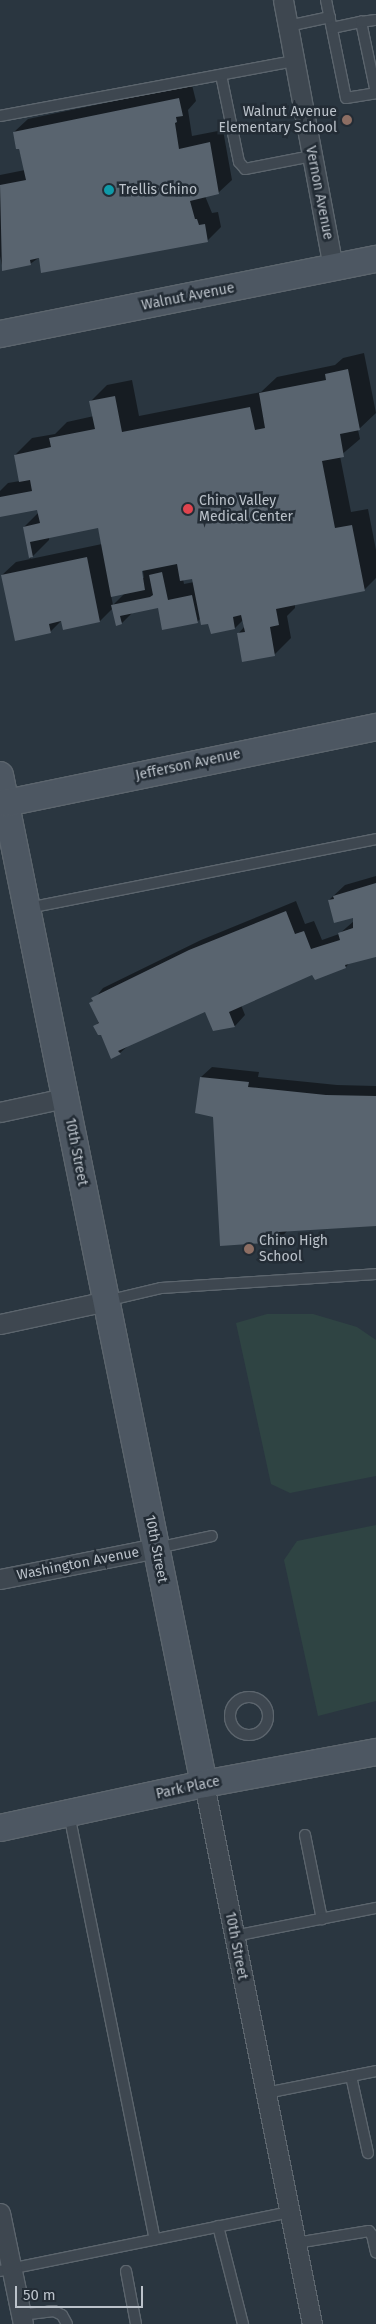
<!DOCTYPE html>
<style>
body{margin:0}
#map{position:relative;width:376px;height:2324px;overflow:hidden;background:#2a3640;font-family:"Fira Sans",sans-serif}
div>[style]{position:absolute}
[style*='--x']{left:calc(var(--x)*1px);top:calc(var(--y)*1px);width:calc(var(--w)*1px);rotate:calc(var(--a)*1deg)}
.green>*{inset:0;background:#2f4443}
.shadow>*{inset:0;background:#0007}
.building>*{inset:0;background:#59646f}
.roads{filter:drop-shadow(1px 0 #5c656d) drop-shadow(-1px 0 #5c656d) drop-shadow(0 1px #5c656d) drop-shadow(0 -1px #5c656d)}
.lane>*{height:10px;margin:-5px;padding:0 5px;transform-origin:5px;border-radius:5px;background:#3e4750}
.lane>.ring{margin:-5px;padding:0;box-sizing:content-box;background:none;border:10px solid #3e4750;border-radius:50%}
.street>*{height:19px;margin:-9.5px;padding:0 9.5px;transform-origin:9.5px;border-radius:9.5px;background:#3e4750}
.secondary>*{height:26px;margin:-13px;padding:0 13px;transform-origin:13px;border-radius:13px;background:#4d5762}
.dots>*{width:14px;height:14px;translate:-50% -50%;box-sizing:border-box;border:2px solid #232c35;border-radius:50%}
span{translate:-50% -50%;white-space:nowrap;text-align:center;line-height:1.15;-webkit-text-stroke:5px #232c35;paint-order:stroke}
.poi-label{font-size:14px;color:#bbc2ca}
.right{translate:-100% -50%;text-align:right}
.left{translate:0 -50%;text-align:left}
.street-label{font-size:14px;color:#bbc2ca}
.scale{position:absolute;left:15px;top:2286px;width:128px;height:22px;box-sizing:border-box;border:2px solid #bbc2ca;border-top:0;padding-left:6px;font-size:15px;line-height:18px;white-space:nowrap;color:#bbc2ca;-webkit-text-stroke:4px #232c35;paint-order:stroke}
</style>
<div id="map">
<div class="green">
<div style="clip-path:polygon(267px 1314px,313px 1314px,357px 1327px,376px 1340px,376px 1476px,290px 1493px,271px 1484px,236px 1323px)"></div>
<div style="clip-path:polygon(376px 1525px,376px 1701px,318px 1716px,284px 1560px,297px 1541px)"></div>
</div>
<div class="shadow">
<div style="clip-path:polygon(192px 85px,196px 101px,188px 110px,192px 136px,223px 130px,232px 180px,218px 193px,205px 196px,212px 213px,218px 212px,221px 227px,207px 241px,40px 257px,30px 264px,3px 270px,0 256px,0 175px,25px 170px,14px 132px,28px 119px)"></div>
<div style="clip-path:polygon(evenodd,364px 353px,376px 413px,358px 430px,360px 439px,340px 456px,351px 512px,368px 509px,376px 550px,376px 578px,364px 590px,295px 604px,295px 608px,287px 616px,291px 638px,275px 654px,238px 634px,245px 626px,244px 619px,235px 628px,201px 618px,197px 622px,159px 607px,133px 612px,122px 623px,113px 608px,100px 621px,64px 629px,62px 620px,50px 632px,2px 575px,16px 562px,102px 544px,98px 527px,49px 537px,49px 540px,30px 559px,24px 527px,39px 512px,38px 508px,0 516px,0 491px,8px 483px,20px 481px,15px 455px,32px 438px,55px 434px,67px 422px,94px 416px,91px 401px,107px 385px,132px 380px,139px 416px,261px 392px,277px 377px,335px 365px,343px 358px,364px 353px,142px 565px,144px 578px,142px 578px,142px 565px,364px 353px,193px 577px,194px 582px,184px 584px,183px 579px,193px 577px,364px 353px,126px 592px,113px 605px,111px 595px,126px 592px)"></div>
<div style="clip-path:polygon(376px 876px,376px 956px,350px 962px,346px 967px,315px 978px,313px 973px,241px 1005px,245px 1015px,235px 1026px,214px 1029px,206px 1011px,129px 1045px,120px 1053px,111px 1057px,101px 1034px,95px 1026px,100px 1021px,91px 1003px,103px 988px,201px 940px,296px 901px,305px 924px,314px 921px,322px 940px,339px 934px,354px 921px,354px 916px,329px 900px,345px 885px)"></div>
<div style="clip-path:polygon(212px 1067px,259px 1072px,258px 1077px,337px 1085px,376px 1086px,376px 1224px,288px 1230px,278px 1241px,214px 1116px,201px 1077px)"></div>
</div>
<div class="building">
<div style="clip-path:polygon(179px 98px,183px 116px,176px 117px,177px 122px,175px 123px,179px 149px,210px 142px,219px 194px,190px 201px,195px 219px,197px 219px,199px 225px,205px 224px,208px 242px,41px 273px,39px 258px,30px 260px,31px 265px,2px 271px,0 185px,26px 180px,19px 149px,16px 149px,13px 132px)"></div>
<div style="clip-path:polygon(348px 369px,360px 430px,340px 434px,344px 457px,322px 461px,335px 528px,352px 525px,365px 591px,276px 609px,279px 625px,270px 627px,275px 656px,242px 662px,237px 633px,245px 632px,241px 615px,233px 617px,235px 629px,211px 634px,208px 624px,201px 625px,192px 579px,180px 581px,177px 564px,142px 571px,145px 590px,111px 597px,98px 528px,30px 542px,33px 557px,29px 558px,23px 527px,40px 523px,37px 510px,0 517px,0 497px,32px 491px,30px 480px,19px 482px,14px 455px,51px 447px,49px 438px,95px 429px,89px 401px,115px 396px,122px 432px,250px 407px,255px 430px,265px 428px,259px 393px,326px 380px,325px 374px)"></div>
<div style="clip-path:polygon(87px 557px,100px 622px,63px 630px,61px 621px,49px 624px,51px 633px,15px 641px,1px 575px)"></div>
<div style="clip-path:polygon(162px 572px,168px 600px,192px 595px,198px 623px,162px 630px,158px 608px,120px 616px,122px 624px,116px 626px,111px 605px,150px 597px,153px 595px,149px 575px)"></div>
<div style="clip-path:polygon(376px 883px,376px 957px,345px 965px,346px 968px,315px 980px,312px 975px,229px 1012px,235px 1027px,213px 1031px,205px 1012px,118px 1051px,121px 1054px,111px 1059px,101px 1035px,98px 1035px,93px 1026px,99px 1023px,89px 1003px,93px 1001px,91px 998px,189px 950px,286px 911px,295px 934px,304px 931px,311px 949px,340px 940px,338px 933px,353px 928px,353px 918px,334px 923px,328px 900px,334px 899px,333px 896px)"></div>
<div style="clip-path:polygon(200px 1077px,249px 1082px,248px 1087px,326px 1095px,376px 1096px,376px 1226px,278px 1232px,278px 1242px,220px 1246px,213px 1117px,195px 1113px)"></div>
</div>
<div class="roads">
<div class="lane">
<div style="--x:326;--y:0;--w:100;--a:78.5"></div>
<div style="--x:346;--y:98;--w:30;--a:-9"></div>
<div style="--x:288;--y:26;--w:43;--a:-12.1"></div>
<div style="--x:332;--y:28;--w:30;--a:-12"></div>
<div style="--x:221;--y:75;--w:89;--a:78.3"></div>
<div style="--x:239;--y:162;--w:9;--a:49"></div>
<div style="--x:245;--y:169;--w:68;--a:-11"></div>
<div style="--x:376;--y:93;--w:73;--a:-101.9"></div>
<div style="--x:361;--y:22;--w:15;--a:-8"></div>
<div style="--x:0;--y:116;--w:299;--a:-10.6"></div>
<div style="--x:28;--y:908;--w:355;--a:-11.2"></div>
<div style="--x:106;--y:1301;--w:57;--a:-13.3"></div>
<div style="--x:161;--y:1288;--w:215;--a:-3.7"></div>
<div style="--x:157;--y:1548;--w:56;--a:-12.3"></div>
<div class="ring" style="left:230px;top:1697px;width:28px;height:28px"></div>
<div style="--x:69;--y:1814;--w:434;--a:78.6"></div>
<div style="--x:305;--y:1835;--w:86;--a:78.6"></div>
<div style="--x:234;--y:1936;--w:145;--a:-11.2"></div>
<div style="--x:351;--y:2076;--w:79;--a:77.6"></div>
<div style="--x:266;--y:2093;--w:112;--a:-11.3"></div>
<div style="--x:218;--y:2226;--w:101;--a:75.7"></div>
<div style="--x:296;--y:2243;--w:74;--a:-9.3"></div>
<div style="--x:369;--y:2231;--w:5;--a:53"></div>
<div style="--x:372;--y:2235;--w:18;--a:77"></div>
<div style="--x:0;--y:2271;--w:296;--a:-11.5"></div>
<div style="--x:126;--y:2271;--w:54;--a:79.3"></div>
<div style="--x:21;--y:2315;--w:33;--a:-7"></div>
<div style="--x:54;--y:2311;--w:9;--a:27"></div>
<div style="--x:62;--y:2315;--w:10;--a:61"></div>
</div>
<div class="street">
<div style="--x:283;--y:0;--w:272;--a:79.4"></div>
<div style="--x:0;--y:1112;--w:66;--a:-12.2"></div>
<div style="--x:0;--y:1324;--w:108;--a:-12.2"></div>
<div style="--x:0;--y:1579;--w:159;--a:-11.2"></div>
<div style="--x:204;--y:1784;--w:551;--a:78.69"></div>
<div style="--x:0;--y:2213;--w:113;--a:78.3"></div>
</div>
<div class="secondary">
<div style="--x:0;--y:334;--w:383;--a:-11.3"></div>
<div style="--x:0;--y:775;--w:1029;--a:78.57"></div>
<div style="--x:6;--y:803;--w:378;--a:-11.6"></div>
<div style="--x:0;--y:1828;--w:209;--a:-12.2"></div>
<div style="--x:204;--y:1784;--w:175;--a:-10.5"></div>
</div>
</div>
<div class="dots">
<div style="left:347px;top:120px;background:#8d6e63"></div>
<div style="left:109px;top:190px;background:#0f9aa8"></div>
<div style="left:188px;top:509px;background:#e0444e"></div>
<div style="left:249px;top:1249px;background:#8d6e63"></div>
</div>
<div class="poi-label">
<span class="right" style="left:337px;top:120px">Walnut Avenue<br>Elementary School</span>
<span class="left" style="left:119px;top:190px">Trellis Chino</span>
<span class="left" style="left:199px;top:509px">Chino Valley<br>Medical Center</span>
<span class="left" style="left:259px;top:1249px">Chino High<br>School</span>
</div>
<div class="street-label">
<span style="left:319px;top:193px;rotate:79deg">Vernon Avenue</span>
<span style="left:188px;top:297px;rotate:-11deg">Walnut Avenue</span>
<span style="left:188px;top:765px;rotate:-12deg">Jefferson Avenue</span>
<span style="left:76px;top:1152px;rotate:79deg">10th Street</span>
<span style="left:156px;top:1549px;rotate:79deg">10th Street</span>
<span style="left:78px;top:1564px;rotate:-11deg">Washington Avenue</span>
<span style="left:188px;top:1788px;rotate:-12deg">Park Place</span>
<span style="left:236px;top:1946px;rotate:79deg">10th Street</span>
</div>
<div class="scale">50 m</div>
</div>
